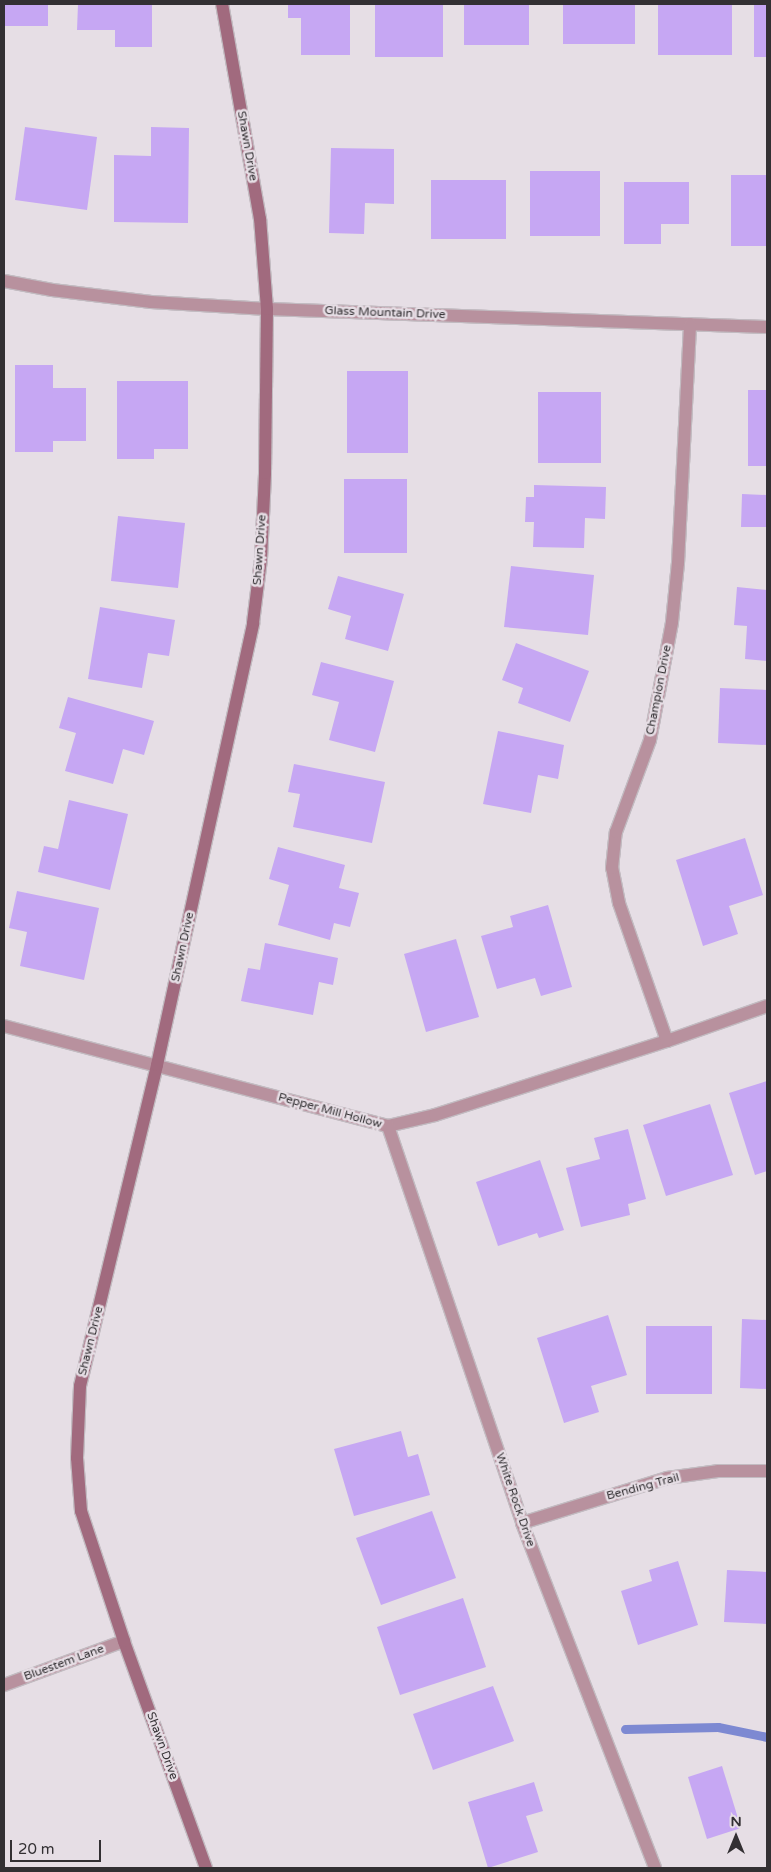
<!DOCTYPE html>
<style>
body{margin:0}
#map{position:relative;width:771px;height:1872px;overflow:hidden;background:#e6dee5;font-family:"Varela Round",sans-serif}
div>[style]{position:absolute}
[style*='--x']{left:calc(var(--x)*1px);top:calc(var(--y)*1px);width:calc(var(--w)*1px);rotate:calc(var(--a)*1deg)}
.stream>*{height:9px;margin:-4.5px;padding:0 4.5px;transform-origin:4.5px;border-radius:4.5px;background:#7d89d2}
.building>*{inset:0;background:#c6a7f3}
.roads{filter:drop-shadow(1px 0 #c2bbc1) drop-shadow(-1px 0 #c2bbc1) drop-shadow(0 1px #c2bbc1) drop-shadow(0 -1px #c2bbc1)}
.street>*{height:12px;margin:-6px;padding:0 6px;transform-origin:6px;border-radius:6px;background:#b8919e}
.secondary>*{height:12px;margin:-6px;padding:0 6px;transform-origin:6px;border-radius:6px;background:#a16a7e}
span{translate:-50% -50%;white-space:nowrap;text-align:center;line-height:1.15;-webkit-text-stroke:5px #e6dee5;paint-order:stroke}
.street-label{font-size:12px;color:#333033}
.frame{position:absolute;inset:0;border:5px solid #333033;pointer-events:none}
.north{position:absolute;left:711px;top:1812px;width:50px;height:50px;-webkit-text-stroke:4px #e6dee5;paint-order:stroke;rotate:0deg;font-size:14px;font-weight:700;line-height:20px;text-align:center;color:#333033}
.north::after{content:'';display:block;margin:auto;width:18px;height:22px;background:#333033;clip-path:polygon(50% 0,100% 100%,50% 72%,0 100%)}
.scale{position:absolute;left:10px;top:1840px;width:91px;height:22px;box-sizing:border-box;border:2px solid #333033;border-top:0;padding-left:6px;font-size:15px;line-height:18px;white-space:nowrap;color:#333033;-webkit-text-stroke:4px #e6dee5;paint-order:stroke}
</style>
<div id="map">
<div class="stream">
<div style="--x:625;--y:1729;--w:93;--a:-1.2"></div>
<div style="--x:718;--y:1727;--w:50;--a:11.5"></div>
</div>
<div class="building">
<div style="clip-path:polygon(4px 4px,48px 4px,48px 26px,4px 26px)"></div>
<div style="clip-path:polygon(78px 4px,152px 4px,152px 47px,115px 47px,115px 30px,77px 30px)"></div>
<div style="clip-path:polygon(288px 4px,350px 4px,350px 55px,301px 55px,301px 18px,288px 18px)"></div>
<div style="clip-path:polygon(375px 4px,443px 4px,443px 57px,375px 57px)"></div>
<div style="clip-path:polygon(464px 4px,529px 4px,529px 45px,464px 45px)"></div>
<div style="clip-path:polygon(563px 4px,635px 4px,635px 44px,563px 44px)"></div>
<div style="clip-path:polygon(658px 4px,732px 4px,732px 55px,658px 55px)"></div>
<div style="clip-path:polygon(754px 4px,767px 4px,767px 57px,754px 57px)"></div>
<div style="clip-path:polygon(25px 127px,97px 137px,87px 210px,15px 200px)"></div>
<div style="clip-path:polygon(151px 127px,189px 128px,188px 223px,114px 222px,114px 155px,151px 156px)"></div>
<div style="clip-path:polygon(331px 148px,394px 149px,394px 204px,365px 203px,364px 234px,329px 233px)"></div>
<div style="clip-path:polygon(530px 171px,600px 171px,600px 236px,530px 236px)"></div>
<div style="clip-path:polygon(731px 175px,767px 175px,767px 246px,731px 246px)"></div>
<div style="clip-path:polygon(431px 180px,506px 180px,506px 239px,431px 239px)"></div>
<div style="clip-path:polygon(624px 182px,689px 182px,689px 224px,661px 224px,661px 244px,624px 244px)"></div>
<div style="clip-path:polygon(15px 365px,53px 365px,53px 388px,86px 388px,86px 441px,53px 441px,53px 452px,15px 452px)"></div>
<div style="clip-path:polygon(347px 371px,408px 371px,408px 453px,347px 453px)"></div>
<div style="clip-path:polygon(117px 381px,188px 381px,188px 449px,154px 449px,154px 459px,117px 459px)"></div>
<div style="clip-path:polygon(748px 390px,767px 390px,767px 466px,748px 466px)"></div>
<div style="clip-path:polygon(538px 392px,601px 392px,601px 463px,538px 463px)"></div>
<div style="clip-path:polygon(344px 479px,407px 479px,407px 553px,344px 553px)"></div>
<div style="clip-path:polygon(534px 485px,606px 487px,605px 519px,585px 518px,584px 548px,533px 547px,534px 522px,525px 522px,526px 497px,534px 497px)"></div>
<div style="clip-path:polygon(742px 494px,767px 495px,767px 527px,741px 527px)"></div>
<div style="clip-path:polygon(118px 516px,185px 523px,178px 588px,111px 581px)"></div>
<div style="clip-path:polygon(511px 566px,594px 575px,588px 635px,504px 627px)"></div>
<div style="clip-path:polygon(338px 576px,404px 594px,388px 651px,345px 639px,351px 616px,328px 609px)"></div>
<div style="clip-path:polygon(737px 587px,767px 590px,767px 661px,745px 659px,747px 626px,734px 625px)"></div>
<div style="clip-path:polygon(100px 607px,175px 620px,169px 656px,148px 653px,142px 688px,88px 679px)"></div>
<div style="clip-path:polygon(516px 643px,589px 671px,570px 722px,518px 703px,523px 688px,502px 680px)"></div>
<div style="clip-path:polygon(321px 662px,394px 681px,375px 752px,329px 740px,339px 702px,312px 695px)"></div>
<div style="clip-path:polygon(720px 688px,767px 690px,767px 745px,718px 743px)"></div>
<div style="clip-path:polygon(68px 697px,154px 721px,144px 755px,123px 749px,113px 784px,65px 771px,76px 733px,59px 728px)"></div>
<div style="clip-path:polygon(498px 731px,564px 745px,558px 779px,538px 775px,531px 813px,483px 804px)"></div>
<div style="clip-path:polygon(294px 764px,385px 782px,372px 843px,293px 827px,300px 794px,288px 792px)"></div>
<div style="clip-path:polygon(69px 800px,128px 814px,110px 890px,38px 872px,44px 846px,58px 849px)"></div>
<div style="clip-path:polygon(745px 838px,763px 895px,729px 906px,738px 934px,703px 946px,676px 860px)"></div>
<div style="clip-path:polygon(278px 847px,345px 865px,339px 888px,359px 893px,350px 927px,334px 923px,330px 940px,278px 925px,289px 885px,269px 879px)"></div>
<div style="clip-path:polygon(17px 891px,99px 908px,84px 980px,20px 966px,27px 932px,9px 928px)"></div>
<div style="clip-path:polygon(548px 905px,572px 987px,541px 996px,535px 978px,497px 989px,481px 936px,513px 927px,510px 916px)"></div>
<div style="clip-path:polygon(456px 939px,479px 1017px,426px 1032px,404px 954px)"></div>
<div style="clip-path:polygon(265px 943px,338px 958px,333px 985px,319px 982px,313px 1015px,241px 1001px,248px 968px,260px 970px)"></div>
<div style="clip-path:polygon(767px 1081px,767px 1171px,755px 1175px,729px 1093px)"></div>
<div style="clip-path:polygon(710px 1104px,733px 1175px,666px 1196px,643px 1125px)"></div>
<div style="clip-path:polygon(628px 1129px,646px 1199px,628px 1204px,630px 1215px,581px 1227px,566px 1168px,600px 1159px,594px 1138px)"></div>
<div style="clip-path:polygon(540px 1160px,564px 1230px,539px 1238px,537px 1233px,498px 1246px,476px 1182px)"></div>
<div style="clip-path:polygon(608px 1315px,627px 1375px,591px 1386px,599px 1412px,564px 1423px,537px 1338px)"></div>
<div style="clip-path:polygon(742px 1319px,767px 1320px,767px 1389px,740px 1388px)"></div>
<div style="clip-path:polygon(646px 1326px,712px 1326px,712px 1394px,646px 1394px)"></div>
<div style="clip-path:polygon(401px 1431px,408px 1457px,418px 1454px,430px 1495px,354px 1516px,334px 1449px)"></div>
<div style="clip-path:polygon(432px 1511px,456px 1578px,381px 1605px,356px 1538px)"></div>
<div style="clip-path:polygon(678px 1561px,698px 1625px,638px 1645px,621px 1591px,652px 1581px,649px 1570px)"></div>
<div style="clip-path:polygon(727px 1570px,767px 1572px,767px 1624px,724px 1622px)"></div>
<div style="clip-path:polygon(463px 1598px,486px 1667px,400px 1695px,377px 1627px)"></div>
<div style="clip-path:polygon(493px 1686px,514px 1741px,433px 1770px,413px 1714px)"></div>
<div style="clip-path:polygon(722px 1766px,741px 1828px,707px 1839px,688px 1777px)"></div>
<div style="clip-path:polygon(534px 1782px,543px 1811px,526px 1816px,538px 1852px,488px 1868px,468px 1802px)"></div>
</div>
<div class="roads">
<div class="street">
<div style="--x:4;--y:281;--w:49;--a:10.6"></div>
<div style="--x:52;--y:290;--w:100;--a:6.9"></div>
<div style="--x:151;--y:302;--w:116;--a:3.5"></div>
<div style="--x:267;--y:309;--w:500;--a:2.06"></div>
<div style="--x:4;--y:1026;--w:397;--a:14.6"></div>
<div style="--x:388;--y:1126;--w:48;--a:-13.2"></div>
<div style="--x:435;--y:1115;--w:244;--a:-17.7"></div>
<div style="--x:667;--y:1041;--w:106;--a:-19.3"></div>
<div style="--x:667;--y:1041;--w:146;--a:-109.2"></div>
<div style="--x:619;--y:903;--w:36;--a:-101"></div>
<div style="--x:612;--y:868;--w:36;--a:-84"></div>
<div style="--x:616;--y:832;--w:98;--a:-69.7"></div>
<div style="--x:650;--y:740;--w:120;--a:-79.4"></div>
<div style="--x:672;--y:622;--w:59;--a:-84.2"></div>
<div style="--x:678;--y:563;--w:239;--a:-87.1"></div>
<div style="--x:388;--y:1126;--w:419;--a:71.3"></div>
<div style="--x:522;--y:1523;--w:370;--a:68.9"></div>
<div style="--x:522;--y:1523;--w:152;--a:-17.2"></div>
<div style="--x:667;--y:1478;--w:51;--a:-7.8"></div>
<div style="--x:718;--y:1471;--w:49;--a:0"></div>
<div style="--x:4;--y:1685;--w:128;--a:-20.1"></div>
</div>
<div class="secondary">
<div style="--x:206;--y:1868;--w:241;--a:-109.9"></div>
<div style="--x:124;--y:1641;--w:137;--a:-108.3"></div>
<div style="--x:81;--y:1511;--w:53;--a:-94.3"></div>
<div style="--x:77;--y:1458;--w:72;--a:-87.6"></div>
<div style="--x:80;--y:1386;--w:330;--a:-76.5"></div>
<div style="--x:157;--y:1065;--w:452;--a:-77.7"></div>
<div style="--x:253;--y:623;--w:64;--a:-82.9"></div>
<div style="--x:261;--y:559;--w:86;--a:-87.3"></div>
<div style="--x:265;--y:473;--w:164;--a:-89.3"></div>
<div style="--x:267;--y:309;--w:90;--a:-94.4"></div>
<div style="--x:260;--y:219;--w:218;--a:-100"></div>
</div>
</div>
<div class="street-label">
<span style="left:247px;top:146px;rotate:80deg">Shawn Drive</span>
<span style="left:385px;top:313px;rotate:2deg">Glass Mountain Drive</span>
<span style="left:260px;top:550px;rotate:-86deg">Shawn Drive</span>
<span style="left:659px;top:690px;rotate:-79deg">Champion Drive</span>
<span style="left:183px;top:947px;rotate:-78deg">Shawn Drive</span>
<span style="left:330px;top:1111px;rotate:15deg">Pepper Mill Hollow</span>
<span style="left:91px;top:1341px;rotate:-76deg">Shawn Drive</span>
<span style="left:643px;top:1487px;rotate:-15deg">Bending Trail</span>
<span style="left:515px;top:1500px;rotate:71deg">White Rock Drive</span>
<span style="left:64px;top:1663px;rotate:-20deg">Bluestem Lane</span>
<span style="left:162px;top:1746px;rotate:70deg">Shawn Drive</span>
</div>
<div class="frame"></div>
<div class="north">N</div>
<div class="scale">20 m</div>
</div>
